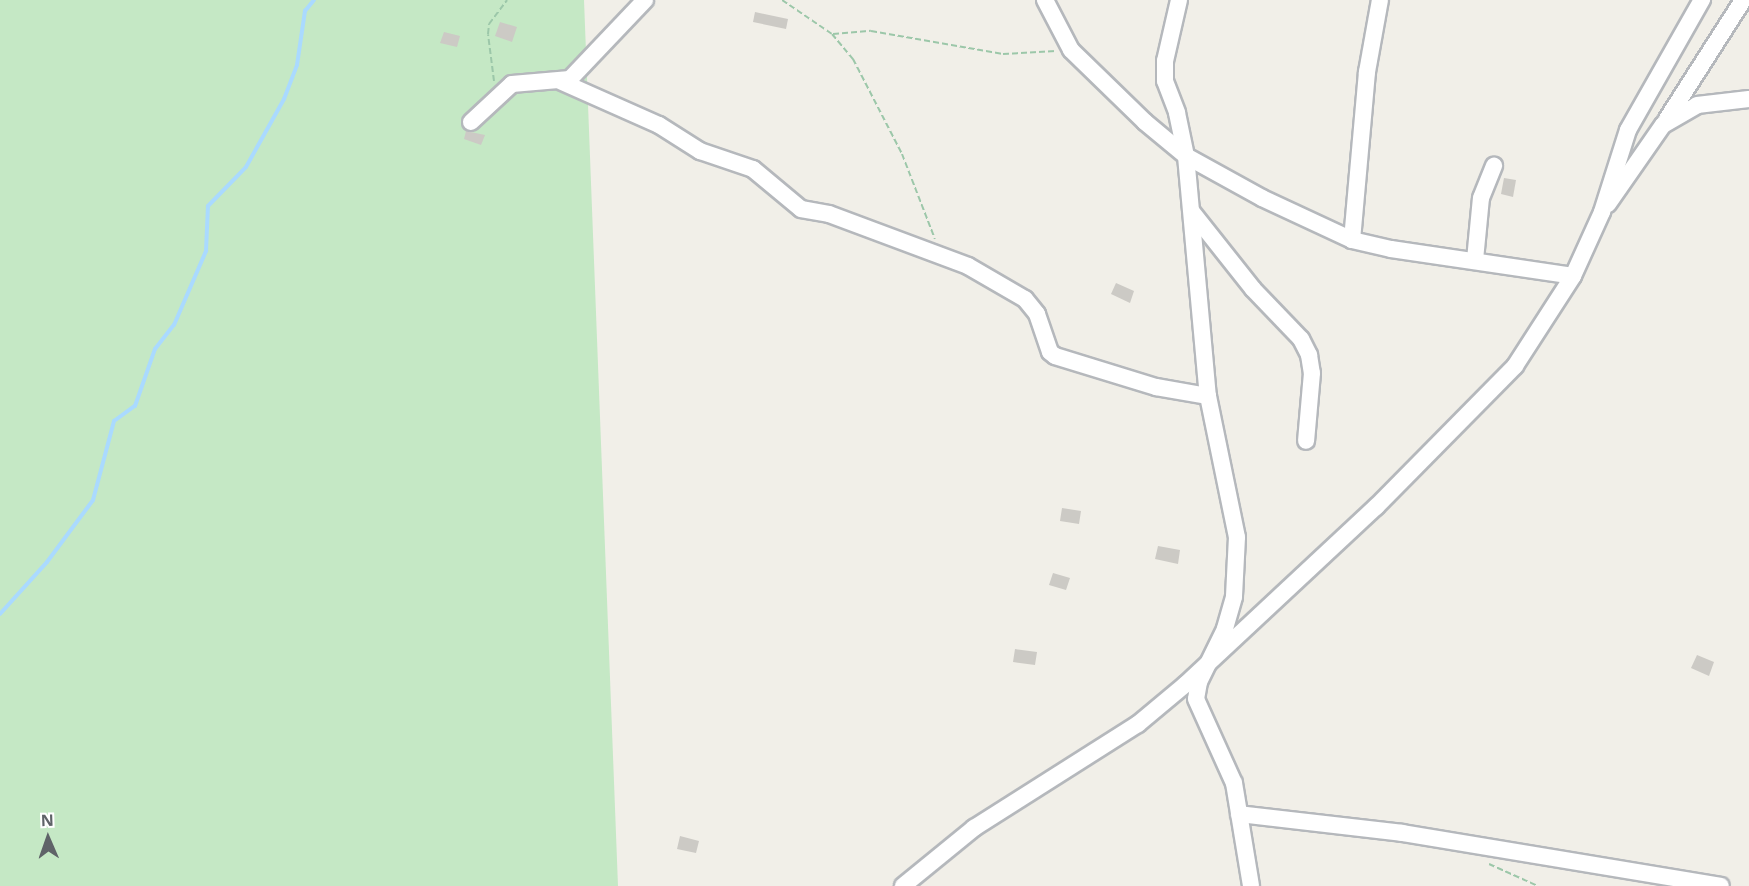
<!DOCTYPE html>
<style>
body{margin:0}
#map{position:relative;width:1749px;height:886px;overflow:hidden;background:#f1efe8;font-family:"Noto Sans",sans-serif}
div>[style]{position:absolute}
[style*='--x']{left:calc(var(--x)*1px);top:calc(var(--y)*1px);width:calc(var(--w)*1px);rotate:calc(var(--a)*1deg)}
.green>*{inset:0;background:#c5e8c5}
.stream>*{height:4px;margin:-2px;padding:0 2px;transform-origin:2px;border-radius:2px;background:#aadaff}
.building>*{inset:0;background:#cccac5}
.path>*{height:2px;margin-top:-1px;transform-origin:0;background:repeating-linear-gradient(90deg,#9cc7a9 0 6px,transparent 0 9px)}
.roads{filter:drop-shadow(2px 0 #b5b8bc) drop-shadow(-2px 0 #b5b8bc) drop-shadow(0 2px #b5b8bc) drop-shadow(0 -2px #b5b8bc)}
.minor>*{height:16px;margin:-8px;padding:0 8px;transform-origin:8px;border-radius:8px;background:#fff}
span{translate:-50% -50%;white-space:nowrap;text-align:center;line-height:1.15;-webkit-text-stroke:4.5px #fff;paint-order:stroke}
.north{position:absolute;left:18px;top:808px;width:60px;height:60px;-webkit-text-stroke:4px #fff;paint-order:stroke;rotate:358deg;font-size:16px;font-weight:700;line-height:24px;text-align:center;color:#5f6368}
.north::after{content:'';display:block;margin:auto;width:21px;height:27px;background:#5f6368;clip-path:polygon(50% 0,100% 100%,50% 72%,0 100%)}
</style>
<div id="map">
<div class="green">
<div style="clip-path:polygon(0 0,584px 0,618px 886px,0 886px)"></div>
</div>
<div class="stream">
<div style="--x:0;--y:614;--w:70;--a:-47.9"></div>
<div style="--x:47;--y:562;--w:77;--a:-53.4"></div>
<div style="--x:93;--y:500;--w:82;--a:-75.1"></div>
<div style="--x:114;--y:421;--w:26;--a:-36"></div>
<div style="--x:135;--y:406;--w:60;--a:-70.7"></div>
<div style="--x:155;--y:349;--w:31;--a:-52"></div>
<div style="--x:174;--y:325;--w:81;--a:-66.6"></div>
<div style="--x:206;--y:251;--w:45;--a:-87.5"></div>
<div style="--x:208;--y:206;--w:54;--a:-45.7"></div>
<div style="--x:246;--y:167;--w:78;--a:-60.8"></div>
<div style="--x:284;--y:99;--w:36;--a:-69"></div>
<div style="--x:297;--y:65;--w:55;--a:-81.6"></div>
<div style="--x:305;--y:11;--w:14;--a:-51"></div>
</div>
<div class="building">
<div style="clip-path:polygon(755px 12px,788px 19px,786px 29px,753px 22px)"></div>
<div style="clip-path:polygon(500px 22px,517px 27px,512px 42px,495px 36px)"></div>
<div style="clip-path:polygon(444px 32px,460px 36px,457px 47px,440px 43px)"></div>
<div style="clip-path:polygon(466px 131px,485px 135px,481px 145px,464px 139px)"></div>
<div style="clip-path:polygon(1504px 178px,1516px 180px,1513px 197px,1501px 194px)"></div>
<div style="clip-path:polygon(1116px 283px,1134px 291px,1130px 303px,1111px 294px)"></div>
<div style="clip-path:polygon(1062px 508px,1081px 511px,1079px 524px,1060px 521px)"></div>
<div style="clip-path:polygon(1158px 546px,1180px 550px,1178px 564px,1155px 559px)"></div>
<div style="clip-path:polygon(1053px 573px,1070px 578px,1066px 590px,1049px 585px)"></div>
<div style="clip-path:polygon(1015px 649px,1037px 652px,1035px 665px,1013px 662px)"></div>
<div style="clip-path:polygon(1697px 655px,1714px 662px,1709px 676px,1691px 668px)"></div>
<div style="clip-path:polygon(680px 836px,699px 841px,696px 853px,677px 849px)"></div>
</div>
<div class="path">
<div style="--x:782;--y:0;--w:60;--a:34.2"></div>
<div style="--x:832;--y:34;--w:33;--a:50"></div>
<div style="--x:853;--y:59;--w:107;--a:62.7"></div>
<div style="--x:902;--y:154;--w:91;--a:68.8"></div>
<div style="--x:833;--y:34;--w:38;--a:-5"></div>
<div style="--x:871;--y:31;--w:134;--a:9.9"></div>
<div style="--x:1003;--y:54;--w:53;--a:-3.2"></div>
<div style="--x:494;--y:81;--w:47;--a:-97.3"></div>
<div style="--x:488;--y:34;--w:10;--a:-84"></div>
<div style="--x:489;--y:24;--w:30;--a:-53"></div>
<div style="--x:1489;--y:864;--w:54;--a:24.2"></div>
</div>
<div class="roads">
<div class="minor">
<div style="--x:1045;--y:0;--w:56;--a:62.5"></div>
<div style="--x:1071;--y:50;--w:103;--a:44.2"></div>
<div style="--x:1145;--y:122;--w:53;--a:39.7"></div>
<div style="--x:1186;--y:156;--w:87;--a:28.9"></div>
<div style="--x:1262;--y:198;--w:99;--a:25"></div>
<div style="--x:1352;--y:240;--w:40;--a:13"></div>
<div style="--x:1391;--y:249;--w:184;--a:8.4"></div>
<div style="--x:1179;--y:0;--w:63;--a:102.9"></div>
<div style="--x:1165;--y:61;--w:20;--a:90"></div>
<div style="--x:1165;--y:81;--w:34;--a:69"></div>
<div style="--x:1177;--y:113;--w:44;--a:78.2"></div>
<div style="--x:1186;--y:156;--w:241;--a:84.8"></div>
<div style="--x:1208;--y:396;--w:144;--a:78.4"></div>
<div style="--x:1237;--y:537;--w:60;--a:92.9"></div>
<div style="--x:1234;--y:597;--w:33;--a:106"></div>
<div style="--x:1225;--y:629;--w:59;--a:116.1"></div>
<div style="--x:1199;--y:682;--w:17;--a:100"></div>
<div style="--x:1196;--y:699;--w:92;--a:65.7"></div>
<div style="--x:1234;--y:783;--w:104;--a:80.6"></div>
<div style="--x:562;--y:82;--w:106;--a:23.9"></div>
<div style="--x:659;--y:125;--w:49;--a:32.4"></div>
<div style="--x:700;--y:151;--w:56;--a:18.8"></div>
<div style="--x:753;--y:169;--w:62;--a:39.8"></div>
<div style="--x:801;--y:209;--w:28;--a:10"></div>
<div style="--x:829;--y:214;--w:148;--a:20.5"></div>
<div style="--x:968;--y:266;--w:66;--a:30.1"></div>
<div style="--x:1025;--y:299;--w:19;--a:51"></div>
<div style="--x:1037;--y:314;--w:40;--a:71.1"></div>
<div style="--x:1050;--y:352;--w:6;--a:39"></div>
<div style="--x:1055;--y:356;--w:106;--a:17.1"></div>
<div style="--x:1156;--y:387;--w:53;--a:9.8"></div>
<div style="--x:1667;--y:119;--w:141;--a:-57.4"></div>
<div style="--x:471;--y:122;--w:56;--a:-42.8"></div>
<div style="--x:512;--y:84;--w:58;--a:-4.9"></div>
<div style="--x:570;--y:79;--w:109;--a:-46.5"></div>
<div style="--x:1608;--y:204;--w:96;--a:-55.2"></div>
<div style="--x:1663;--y:125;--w:39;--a:-30"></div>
<div style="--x:1697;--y:105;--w:52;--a:-6.6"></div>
<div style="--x:1192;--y:212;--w:98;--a:51.6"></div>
<div style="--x:1253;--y:289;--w:69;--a:46.2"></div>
<div style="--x:1301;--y:339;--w:18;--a:63"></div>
<div style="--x:1309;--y:355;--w:18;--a:81"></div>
<div style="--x:1312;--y:373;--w:68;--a:95"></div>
<div style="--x:1352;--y:240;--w:169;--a:-84.9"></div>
<div style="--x:1367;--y:72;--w:73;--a:-79.8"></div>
<div style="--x:1475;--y:260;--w:62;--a:-84.5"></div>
<div style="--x:1481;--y:198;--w:35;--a:-68"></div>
<div style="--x:1239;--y:814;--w:164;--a:6.6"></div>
<div style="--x:1402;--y:833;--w:323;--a:9.4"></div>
<div style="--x:903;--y:886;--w:92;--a:-39.2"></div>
<div style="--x:974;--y:828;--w:194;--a:-32.4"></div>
<div style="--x:1138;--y:724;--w:62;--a:-39.8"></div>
<div style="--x:1186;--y:684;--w:260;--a:-43"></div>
<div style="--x:1376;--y:507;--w:198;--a:-45.4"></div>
<div style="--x:1515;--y:366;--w:107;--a:-57.2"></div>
<div style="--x:1573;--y:276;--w:70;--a:-65.6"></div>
<div style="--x:1602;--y:212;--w:86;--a:-72.4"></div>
<div style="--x:1628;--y:130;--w:150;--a:-60.4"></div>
</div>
</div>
<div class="north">N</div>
</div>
